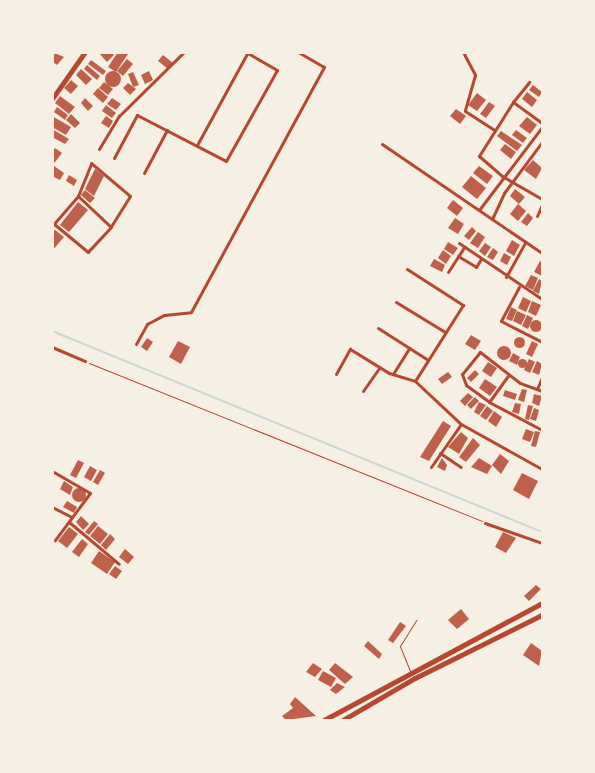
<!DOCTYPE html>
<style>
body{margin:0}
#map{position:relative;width:595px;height:773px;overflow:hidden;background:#f6efe4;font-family:"PT Sans Narrow",sans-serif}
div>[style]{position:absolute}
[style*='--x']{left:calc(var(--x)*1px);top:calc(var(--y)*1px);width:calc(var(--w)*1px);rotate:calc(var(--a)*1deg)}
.stream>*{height:2px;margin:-1px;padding:0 1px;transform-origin:1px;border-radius:1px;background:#c9d6d2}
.building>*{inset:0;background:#bf614a}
.round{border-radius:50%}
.path>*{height:1px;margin:-0.5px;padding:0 0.5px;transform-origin:0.5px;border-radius:0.5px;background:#b5482f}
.service>*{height:1px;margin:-0.5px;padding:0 0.5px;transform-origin:0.5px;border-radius:0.5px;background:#b5482f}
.minor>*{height:3px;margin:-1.5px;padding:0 1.5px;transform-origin:1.5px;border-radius:1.5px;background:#b5482f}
.primary>*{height:4.5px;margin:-2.25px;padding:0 2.25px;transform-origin:2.25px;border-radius:2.25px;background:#b5482f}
span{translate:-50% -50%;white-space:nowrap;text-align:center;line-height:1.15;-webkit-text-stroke:4.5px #f6efe4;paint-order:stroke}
.frame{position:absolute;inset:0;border:54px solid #f6efe4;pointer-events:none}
</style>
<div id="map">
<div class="stream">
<div style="--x:52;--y:331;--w:530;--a:22.3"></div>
</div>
<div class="building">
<div style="clip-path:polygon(52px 52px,64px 57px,57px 65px,52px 61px)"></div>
<div style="clip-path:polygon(98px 52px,111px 52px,114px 55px,107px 62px)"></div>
<div style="clip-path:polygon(118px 52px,128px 54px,116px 72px,108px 67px)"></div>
<div style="clip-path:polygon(163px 55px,173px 63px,168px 69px,158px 61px)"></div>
<div style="clip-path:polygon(127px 59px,133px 64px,123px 76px,117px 71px)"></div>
<div style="clip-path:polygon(91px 60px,106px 71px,103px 75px,88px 64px)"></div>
<div style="clip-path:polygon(87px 65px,100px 76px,97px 80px,84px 69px)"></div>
<div style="clip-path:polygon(81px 69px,92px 79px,86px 85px,76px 75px)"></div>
<div style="clip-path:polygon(149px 71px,153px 80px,145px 84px,141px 75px)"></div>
<div class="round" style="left:105px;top:71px;width:16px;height:16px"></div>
<div style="clip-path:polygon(133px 72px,139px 85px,133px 87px,128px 74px)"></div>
<div style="clip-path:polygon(71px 80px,78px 86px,71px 94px,64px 88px)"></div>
<div style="clip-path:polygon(104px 82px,113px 89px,108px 95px,99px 88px)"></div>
<div style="clip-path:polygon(128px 83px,136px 89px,130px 95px,123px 88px)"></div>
<div style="clip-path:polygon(533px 85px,542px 92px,539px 97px,529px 90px)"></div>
<div style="clip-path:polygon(98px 88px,108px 97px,103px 103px,93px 94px)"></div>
<div style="clip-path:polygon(527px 92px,537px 100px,532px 107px,522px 99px)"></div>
<div style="clip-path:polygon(477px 93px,486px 100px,477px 111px,468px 105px)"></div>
<div style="clip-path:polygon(60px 96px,75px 107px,69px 114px,55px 103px)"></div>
<div style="clip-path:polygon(85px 98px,93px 106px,88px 111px,81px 103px)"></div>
<div style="clip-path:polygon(112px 98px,121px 104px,116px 110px,107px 104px)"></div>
<div style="clip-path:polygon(489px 102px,495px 106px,486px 118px,480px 114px)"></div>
<div style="clip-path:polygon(106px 105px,116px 113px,112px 118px,102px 111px)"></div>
<div style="clip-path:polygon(57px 107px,68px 115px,65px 120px,54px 112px)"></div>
<div style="clip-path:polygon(456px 109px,466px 116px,460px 124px,450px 116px)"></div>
<div style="clip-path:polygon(71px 114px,80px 123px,75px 128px,66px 120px)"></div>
<div style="clip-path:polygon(52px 116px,71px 127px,66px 135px,52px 127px)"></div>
<div style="clip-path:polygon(106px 116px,113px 121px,109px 128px,101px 123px)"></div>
<div style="clip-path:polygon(527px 117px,537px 125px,530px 134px,519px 126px)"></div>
<div style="clip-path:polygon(52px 129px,69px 139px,65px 144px,52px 137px)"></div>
<div style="clip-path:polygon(516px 130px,527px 138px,523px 143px,512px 135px)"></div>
<div style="clip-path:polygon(501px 131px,522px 145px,517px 151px,497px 136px)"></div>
<div style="clip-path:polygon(505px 144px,516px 152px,511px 159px,500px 150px)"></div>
<div style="clip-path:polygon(55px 148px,62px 153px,52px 166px,52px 152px)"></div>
<div style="clip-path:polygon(533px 160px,542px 168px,536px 179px,524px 170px)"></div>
<div style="clip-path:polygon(54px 166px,64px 173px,60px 180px,52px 176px)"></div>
<div style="clip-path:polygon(479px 166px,493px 176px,487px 184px,473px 173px)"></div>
<div style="clip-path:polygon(95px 169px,104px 176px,94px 196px,85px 189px)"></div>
<div style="clip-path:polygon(69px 175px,77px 180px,74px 186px,66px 181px)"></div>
<div style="clip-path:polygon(471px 176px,486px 188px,477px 199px,462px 187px)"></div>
<div style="clip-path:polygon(515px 189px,525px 197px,519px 204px,510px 196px)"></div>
<div style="clip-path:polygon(85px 190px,95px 198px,90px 203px,81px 195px)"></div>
<div style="clip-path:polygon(453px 200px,463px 208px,457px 216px,447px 208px)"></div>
<div style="clip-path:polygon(78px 202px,88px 210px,69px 232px,60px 225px)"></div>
<div style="clip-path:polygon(518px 204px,526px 211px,518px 221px,510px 214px)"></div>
<div style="clip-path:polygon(528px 213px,533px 218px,527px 226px,521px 222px)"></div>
<div style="clip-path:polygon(455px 218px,464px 224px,458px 234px,448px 228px)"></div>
<div style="clip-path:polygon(472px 227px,476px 231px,469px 240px,464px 236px)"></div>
<div style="clip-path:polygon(55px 230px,64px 237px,52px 251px,52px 232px)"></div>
<div style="clip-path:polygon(478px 232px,485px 237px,478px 248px,470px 243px)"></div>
<div style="clip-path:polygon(512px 240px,520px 245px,514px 256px,506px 251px)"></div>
<div style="clip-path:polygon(448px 242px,458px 248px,453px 255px,444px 249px)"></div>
<div style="clip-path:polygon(485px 243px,491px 247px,485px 256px,479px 251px)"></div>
<div style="clip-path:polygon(493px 248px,498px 252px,493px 260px,487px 257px)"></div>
<div style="clip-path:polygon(443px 250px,451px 256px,446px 264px,438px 258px)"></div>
<div style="clip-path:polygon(504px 253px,511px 257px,507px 265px,500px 261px)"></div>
<div style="clip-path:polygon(434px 259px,445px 265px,442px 272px,430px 266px)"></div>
<div style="clip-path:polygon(540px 261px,542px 262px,542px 276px,534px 272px)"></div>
<div style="clip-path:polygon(531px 275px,538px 278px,533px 290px,525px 286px)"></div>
<div style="clip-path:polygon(539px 279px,542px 281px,539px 294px,533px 291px)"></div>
<div style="clip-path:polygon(523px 297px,531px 301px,526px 312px,518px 308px)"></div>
<div style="clip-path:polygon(532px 301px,541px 305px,536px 316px,528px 312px)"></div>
<div style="clip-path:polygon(511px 307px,517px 310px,512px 321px,506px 319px)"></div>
<div style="clip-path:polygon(517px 311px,526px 315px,521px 325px,513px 321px)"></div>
<div style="clip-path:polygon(527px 315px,533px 318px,528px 329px,522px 326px)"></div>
<div class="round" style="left:530px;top:320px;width:12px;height:12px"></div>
<div style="clip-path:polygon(471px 335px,481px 341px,475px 350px,465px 344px)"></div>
<div class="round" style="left:513.5px;top:336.5px;width:11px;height:11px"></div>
<div style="clip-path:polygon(147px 338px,153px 342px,147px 351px,141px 347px)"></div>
<div style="clip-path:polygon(178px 341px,190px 347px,181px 364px,169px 357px)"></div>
<div style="clip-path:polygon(532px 341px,538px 344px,532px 357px,526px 354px)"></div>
<div class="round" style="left:497px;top:346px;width:14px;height:14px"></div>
<div style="clip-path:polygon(513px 353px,520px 357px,517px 365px,509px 361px)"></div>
<div class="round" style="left:517.5px;top:358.5px;width:9px;height:9px"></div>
<div style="clip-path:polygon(529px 359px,535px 362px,530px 373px,524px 370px)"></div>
<div style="clip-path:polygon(537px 361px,542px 364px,539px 375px,532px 372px)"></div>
<div style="clip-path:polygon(488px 362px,497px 368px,491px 377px,482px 371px)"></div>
<div style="clip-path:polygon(475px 370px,479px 374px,471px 382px,467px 378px)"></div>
<div style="clip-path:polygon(448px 372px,452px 377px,442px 384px,438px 379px)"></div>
<div style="clip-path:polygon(485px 379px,497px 387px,490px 396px,479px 388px)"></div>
<div style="clip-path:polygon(522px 389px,527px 390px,524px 402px,518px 400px)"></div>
<div style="clip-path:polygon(505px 390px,517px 394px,515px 400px,503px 396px)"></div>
<div style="clip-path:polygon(468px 393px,473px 397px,465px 406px,460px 401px)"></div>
<div style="clip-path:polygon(534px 394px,542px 396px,539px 406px,532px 403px)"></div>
<div style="clip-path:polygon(475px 397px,479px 401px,471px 409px,467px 405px)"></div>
<div style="clip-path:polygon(479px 402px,486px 405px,479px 415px,474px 412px)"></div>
<div style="clip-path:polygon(515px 403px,521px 404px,519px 414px,512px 412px)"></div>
<div style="clip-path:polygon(528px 405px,533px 406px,529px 420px,525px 419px)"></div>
<div style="clip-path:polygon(487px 406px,493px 411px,486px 420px,480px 416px)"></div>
<div style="clip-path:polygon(534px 408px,539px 410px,536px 421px,530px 419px)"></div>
<div style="clip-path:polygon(494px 411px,502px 417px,496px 427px,488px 421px)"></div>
<div style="clip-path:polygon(443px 421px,451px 426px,429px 461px,420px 457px)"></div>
<div style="clip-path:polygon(526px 429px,534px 432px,530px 442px,522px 439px)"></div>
<div style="clip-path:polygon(535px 431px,540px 432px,536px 447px,531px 446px)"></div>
<div style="clip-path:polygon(461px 432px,468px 438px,459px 454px,448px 447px)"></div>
<div style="clip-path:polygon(473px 438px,480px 445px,466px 462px,459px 457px)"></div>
<div style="clip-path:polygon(500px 454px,509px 461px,501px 474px,492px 465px)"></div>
<div style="clip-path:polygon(442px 458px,447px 465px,445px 471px,437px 467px)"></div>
<div style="clip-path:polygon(479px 458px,492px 466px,487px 474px,471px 467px)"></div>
<div style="clip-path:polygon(78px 460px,84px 463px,76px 478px,70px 475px)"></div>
<div style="clip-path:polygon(90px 466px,97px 470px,91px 481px,84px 477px)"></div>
<div style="clip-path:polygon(100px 470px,105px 473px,98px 485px,93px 482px)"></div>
<div style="clip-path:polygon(522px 473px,538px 481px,529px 499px,513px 490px)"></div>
<div style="clip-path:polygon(64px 481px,73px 487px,70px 495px,65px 492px,68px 487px,65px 492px,60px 489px)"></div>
<div class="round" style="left:72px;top:488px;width:14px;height:14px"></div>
<div style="clip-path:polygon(67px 501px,77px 507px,74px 513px,63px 507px)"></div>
<div style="clip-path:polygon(81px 516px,89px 524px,83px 530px,76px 522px)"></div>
<div style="clip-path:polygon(94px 521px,98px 524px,89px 535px,85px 532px)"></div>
<div style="clip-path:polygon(98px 526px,108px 534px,100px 544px,90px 536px)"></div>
<div style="clip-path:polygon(69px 527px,78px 534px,67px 548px,58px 541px)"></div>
<div style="clip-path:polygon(503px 532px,516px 538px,506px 553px,495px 547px)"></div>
<div style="clip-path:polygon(110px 534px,115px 539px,106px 550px,101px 545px)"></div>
<div style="clip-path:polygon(82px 539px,88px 544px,79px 557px,72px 552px)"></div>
<div style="clip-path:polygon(125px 549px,134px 557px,128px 564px,119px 557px)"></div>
<div style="clip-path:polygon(99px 551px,115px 562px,107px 574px,91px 563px)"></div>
<div style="clip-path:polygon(115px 566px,122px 571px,116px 579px,109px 574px)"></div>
<div style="clip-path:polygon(536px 585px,541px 589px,529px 601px,524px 596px)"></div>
<div style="clip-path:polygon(461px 609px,469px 619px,457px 629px,448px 620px)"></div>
<div style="clip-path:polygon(400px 622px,406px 626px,393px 643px,388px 640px)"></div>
<div style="clip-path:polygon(368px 641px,382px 654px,379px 659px,364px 646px)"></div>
<div style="clip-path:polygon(531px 643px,542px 651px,539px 666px,523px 655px)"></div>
<div style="clip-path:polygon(313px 663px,322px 669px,315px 677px,306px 672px)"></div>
<div style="clip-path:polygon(335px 663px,353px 677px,345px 684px,329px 670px)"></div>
<div style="clip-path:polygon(323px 671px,336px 678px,331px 687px,318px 680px)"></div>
<div style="clip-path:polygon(337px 683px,345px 687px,336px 694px,330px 690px)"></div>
<div style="clip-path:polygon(295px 697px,316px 716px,286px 720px,282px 716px,293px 708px,290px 704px)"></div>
</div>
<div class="path">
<div style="--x:89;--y:363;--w:424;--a:21.9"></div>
</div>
<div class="service">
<div style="--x:410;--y:671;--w:27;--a:-112"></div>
<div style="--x:400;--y:646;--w:31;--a:-58"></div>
</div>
<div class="minor">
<div style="--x:463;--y:52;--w:26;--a:62"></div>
<div style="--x:475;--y:75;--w:37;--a:106"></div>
<div style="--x:465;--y:111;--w:35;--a:33"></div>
<div style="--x:513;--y:102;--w:26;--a:-51"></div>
<div style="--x:542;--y:123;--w:36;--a:-144"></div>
<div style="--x:513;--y:102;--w:64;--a:122.2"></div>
<div style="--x:479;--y:156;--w:30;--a:41"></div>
<div style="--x:502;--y:176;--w:46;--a:29.9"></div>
<div style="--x:382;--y:144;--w:194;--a:34.3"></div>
<div style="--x:197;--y:145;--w:106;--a:-61.3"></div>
<div style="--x:99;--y:149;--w:39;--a:-59"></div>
<div style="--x:119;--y:116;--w:91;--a:-44.6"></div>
<div style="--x:114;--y:158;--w:49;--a:-61.9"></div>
<div style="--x:137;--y:115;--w:100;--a:27.3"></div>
<div style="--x:226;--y:161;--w:104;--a:-60.7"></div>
<div style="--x:277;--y:70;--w:34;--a:-150"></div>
<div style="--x:144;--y:173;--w:49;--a:-61.9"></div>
<div style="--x:78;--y:196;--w:45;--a:43.2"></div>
<div style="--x:479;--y:210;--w:104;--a:-52.8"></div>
<div style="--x:537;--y:216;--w:12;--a:-66"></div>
<div style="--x:492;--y:219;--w:29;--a:-65"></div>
<div style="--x:504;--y:193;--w:64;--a:-53.3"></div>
<div style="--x:52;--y:226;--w:40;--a:-49"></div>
<div style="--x:78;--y:196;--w:35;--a:-68"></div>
<div style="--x:91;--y:163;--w:51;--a:40.2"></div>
<div style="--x:130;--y:196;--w:36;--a:122"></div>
<div style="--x:111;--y:227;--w:34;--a:133"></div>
<div style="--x:88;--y:252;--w:44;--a:-140.5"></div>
<div style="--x:459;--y:243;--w:100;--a:34"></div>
<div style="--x:458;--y:256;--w:21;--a:31"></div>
<div style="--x:476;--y:267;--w:9;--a:-58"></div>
<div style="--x:407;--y:269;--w:67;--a:32.7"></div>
<div style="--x:463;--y:305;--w:90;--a:122.3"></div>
<div style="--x:415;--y:381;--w:63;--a:43.1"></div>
<div style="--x:461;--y:424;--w:93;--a:29.1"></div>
<div style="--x:448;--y:272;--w:30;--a:-57"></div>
<div style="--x:506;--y:277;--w:39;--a:-61"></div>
<div style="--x:519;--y:287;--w:38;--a:118"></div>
<div style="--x:501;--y:321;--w:46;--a:27.1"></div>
<div style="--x:396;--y:302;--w:57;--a:31.5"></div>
<div style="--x:378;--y:328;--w:59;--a:32.6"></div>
<div style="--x:136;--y:344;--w:23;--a:-61"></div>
<div style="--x:147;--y:324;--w:19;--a:-28"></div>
<div style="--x:164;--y:315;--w:27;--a:-6"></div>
<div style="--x:191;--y:312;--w:279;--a:-61.5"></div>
<div style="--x:324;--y:67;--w:30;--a:-150"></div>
<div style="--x:52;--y:347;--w:36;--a:23"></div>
<div style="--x:336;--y:374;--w:29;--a:-61"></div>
<div style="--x:350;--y:349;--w:46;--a:31.6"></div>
<div style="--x:389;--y:373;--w:27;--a:17"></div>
<div style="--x:393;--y:374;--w:31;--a:-58"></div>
<div style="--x:537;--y:389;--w:13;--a:-67"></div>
<div style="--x:363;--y:391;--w:29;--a:-55"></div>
<div style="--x:542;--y:391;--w:23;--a:-160"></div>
<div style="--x:520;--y:383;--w:51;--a:-142.2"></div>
<div style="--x:480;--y:352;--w:28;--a:129"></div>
<div style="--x:462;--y:374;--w:12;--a:70"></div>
<div style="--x:466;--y:385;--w:29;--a:36"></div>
<div style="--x:489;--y:402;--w:60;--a:27.8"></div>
<div style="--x:489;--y:402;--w:34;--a:-54"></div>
<div style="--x:440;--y:453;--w:25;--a:34"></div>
<div style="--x:431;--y:467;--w:52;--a:-55.1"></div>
<div style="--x:52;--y:471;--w:44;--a:30.1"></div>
<div style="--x:90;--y:493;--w:59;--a:126.7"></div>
<div style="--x:542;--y:502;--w:1;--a:-90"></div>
<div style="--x:52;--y:507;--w:22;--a:27"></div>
<div style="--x:69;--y:522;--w:65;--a:40"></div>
<div style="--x:485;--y:523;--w:60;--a:19.3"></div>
</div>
<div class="primary">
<div style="--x:52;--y:99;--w:57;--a:-54.9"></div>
<div style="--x:324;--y:720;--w:247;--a:-28.2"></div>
<div style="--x:343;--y:720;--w:83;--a:-30.3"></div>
<div style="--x:415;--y:678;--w:142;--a:-26.4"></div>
</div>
<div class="frame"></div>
</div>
